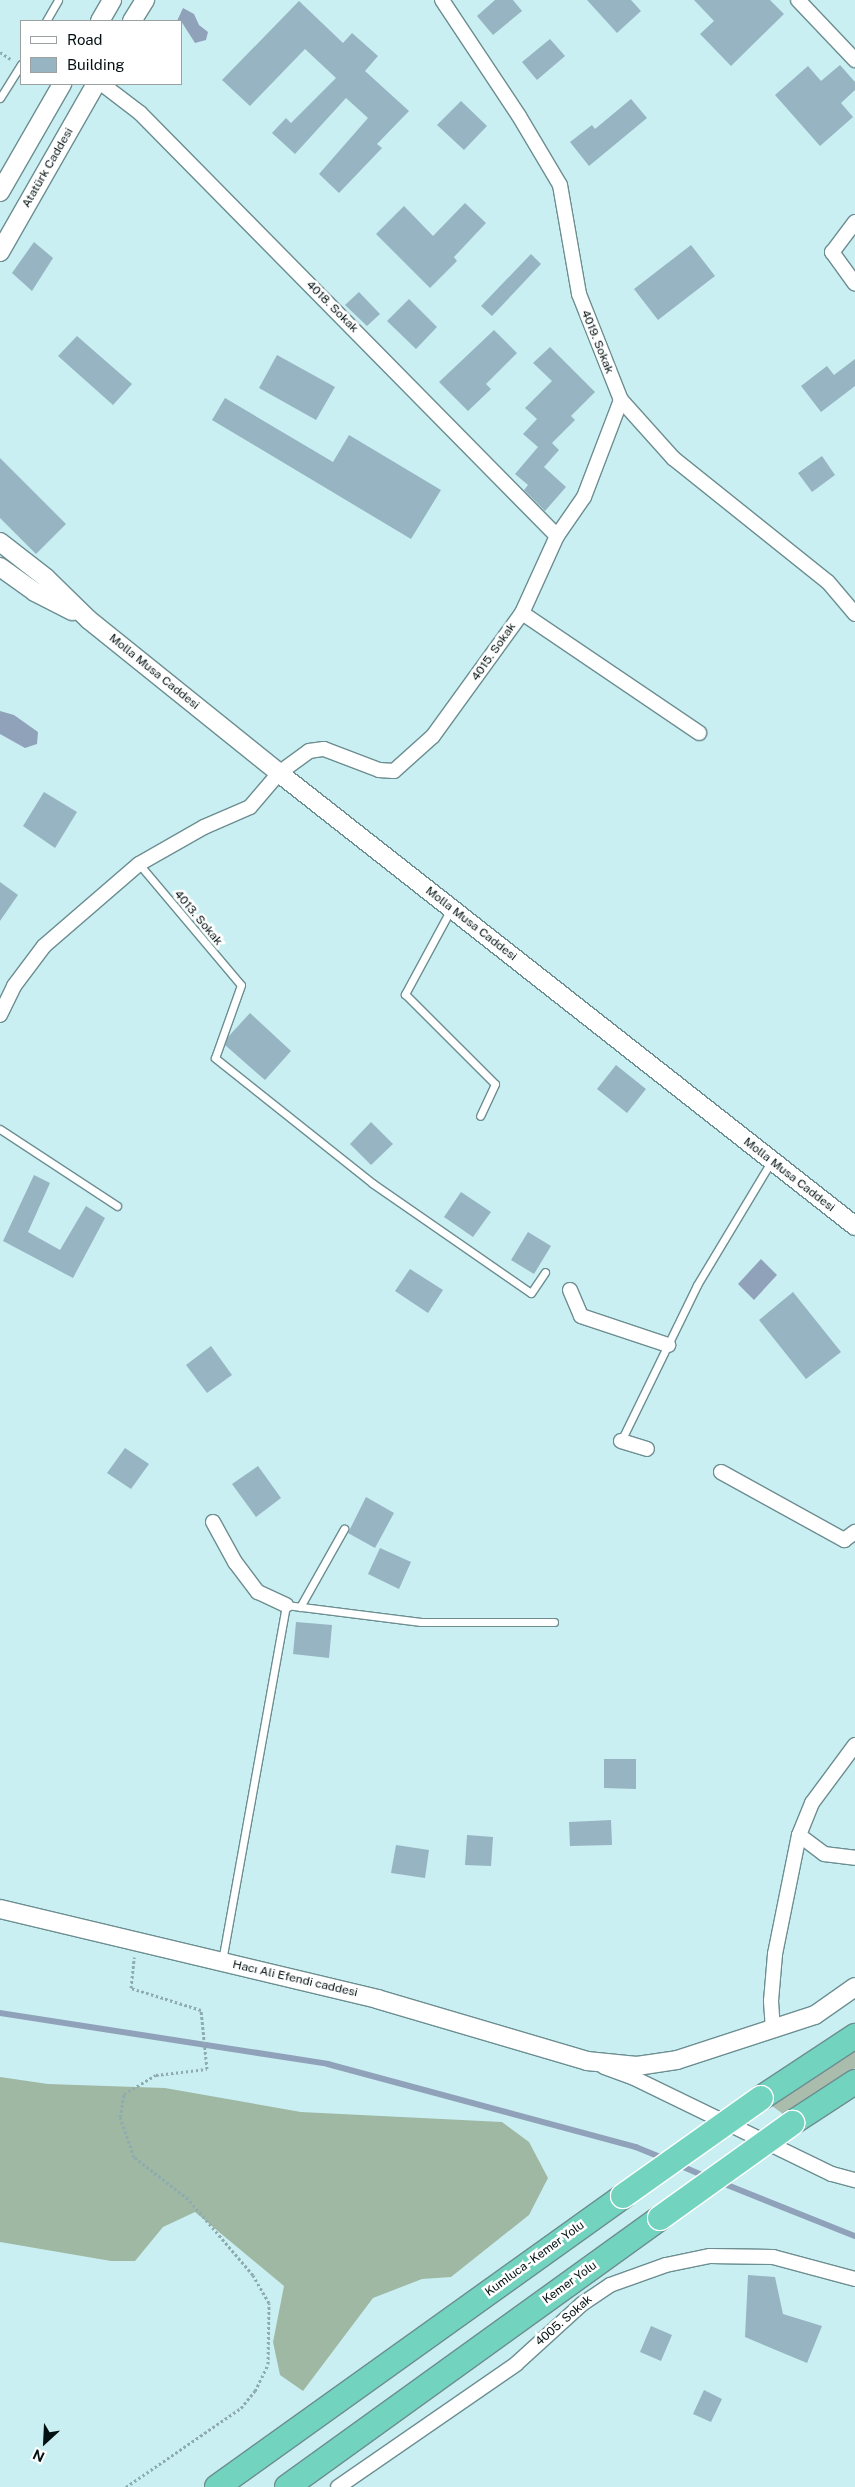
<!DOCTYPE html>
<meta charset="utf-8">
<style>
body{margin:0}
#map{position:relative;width:855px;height:2487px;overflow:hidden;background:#caeff2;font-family:"Public Sans",sans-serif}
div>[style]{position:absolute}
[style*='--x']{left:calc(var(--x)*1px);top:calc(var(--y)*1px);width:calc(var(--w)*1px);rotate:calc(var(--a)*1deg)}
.green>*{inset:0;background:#aabdad}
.forest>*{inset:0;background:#9fb8a3}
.water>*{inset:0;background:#90a2ba}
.stream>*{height:5.5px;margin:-2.75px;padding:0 2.75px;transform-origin:2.75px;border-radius:2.75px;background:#90a2ba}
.building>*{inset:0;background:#96b4c2}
.path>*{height:3px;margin-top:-1.5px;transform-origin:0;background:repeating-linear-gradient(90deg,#8eabae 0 2.5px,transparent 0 5px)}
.roads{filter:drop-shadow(1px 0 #6c8e91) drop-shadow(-1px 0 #6c8e91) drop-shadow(0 1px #6c8e91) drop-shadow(0 -1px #6c8e91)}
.service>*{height:7px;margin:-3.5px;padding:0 3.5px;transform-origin:3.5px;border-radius:3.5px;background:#fff}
.minor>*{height:14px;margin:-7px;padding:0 7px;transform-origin:7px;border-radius:7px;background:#fff}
.tertiary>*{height:18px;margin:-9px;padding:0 9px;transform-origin:9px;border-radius:9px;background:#fff}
.trunk>*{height:24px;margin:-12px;padding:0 12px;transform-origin:12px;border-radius:12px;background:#72d4bf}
.bridges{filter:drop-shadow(1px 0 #fff) drop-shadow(-1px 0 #fff) drop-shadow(0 1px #fff) drop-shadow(0 -1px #fff)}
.trunk-bridge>*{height:24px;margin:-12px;padding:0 12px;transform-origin:12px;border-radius:12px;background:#72d4bf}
span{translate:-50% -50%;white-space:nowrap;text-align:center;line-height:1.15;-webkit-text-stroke:5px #fff;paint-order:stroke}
.street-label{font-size:12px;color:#041112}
.legend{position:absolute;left:20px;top:20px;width:162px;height:65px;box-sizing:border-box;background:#fff;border:1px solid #9ba0a0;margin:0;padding:6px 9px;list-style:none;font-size:15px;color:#041112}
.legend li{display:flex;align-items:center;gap:10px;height:25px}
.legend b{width:25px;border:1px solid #9ba0a0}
.north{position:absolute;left:20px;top:2417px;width:50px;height:50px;-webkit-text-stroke:4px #fff;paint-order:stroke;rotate:205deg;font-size:14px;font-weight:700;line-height:20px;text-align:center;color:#041112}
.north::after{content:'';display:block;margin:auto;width:18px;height:22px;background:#041112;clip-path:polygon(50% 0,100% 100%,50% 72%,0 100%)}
</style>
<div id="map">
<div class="green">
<div style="clip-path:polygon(855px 2049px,855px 2068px,786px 2116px,772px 2106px)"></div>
</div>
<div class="forest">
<div style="clip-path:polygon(0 2077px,48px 2084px,165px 2088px,301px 2112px,502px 2122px,529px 2142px,548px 2178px,529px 2215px,451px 2277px,422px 2279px,373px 2298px,303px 2391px,280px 2375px,273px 2342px,284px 2286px,195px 2212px,163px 2227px,135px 2261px,111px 2261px,0 2242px)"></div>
</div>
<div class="water">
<div style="clip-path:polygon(183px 8px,194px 14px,199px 25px,208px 32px,206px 40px,195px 43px,181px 21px,177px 21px)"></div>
<div style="clip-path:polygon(0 711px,14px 715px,38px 732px,37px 744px,25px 748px,0 734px)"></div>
<div style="clip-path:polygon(761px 1259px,777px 1275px,754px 1300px,738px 1284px)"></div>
</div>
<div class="stream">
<div style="--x:0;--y:2013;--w:332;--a:8.8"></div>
<div style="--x:328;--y:2064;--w:319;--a:15.1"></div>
<div style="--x:636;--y:2147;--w:32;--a:22"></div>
<div style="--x:679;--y:2165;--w:30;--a:23"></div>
<div style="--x:720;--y:2182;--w:145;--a:21.8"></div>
</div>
<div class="building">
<div style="clip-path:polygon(495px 0,513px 0,522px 11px,493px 35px,477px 16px)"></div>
<div style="clip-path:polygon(587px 0,631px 0,641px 11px,617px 33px)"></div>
<div style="clip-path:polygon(694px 0,770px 0,784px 14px,731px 66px,700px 34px,714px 21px)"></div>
<div style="clip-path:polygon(299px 1px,343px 43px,352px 33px,378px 56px,365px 71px,409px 111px,377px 144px,382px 148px,339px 193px,319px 174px,368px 118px,346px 98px,295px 154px,272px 133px,286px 118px,291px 123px,336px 78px,305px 49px,250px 106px,222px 80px)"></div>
<div style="clip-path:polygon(550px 39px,565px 56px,537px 80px,522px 62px)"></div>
<div style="clip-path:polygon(840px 65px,855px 82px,855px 90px,841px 103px,853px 117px,820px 146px,775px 95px,808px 66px,821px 81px)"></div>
<div style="clip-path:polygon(631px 99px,647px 118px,589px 166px,570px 142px,592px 125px,595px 129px)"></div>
<div style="clip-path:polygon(461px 101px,487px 126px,464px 150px,437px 125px)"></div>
<div style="clip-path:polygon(465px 203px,486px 223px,454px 257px,457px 261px,430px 288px,376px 234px,404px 206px,433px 236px)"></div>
<div style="clip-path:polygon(34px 242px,53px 258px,32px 291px,12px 273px)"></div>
<div style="clip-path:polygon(691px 245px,715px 276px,658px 320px,634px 289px)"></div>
<div style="clip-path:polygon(531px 254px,541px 264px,492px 316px,481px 306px)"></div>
<div style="clip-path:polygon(359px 292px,380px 314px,367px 326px,345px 305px)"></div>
<div style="clip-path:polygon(409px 299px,437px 327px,416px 349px,387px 321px)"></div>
<div style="clip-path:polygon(494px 330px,517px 353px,486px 384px,491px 389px,468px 411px,439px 382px)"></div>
<div style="clip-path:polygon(77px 336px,132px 384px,113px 405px,58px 356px)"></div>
<div style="clip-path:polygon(550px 347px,595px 392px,571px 416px,575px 420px,552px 443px,559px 450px,544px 467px,566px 487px,545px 511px,524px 490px,528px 485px,515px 474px,538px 447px,523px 434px,537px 419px,525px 408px,552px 381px,533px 363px)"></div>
<div style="clip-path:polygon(277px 355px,335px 387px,316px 420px,259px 388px)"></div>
<div style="clip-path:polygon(855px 359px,855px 386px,821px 412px,801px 386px,827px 366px,834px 375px)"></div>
<div style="clip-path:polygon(225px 398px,333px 462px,349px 435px,441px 490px,411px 539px,212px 420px)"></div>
<div style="clip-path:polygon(822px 456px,835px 475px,812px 492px,798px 473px)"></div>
<div style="clip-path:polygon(0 458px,66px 524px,36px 554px,0 518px)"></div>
<div style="clip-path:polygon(44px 792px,77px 812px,55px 848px,23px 826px)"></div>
<div style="clip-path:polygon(0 882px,18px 895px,0 921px)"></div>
<div style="clip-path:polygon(250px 1013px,291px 1051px,265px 1080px,225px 1045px,228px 1037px)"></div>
<div style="clip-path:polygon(616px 1065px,646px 1089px,627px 1113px,597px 1089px)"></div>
<div style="clip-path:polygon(371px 1122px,393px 1144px,371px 1165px,350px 1144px)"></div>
<div style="clip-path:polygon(34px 1175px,50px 1183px,28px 1232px,60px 1250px,86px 1206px,105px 1218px,73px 1278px,3px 1241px)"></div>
<div style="clip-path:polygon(461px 1192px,491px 1212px,473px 1237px,444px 1217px)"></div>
<div style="clip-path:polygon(528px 1232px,551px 1246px,534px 1274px,511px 1260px)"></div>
<div style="clip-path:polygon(410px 1269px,443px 1290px,428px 1313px,395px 1291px)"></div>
<div style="clip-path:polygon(793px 1292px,841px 1352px,806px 1379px,759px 1320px)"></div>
<div style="clip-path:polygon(211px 1346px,232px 1375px,207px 1393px,186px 1365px)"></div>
<div style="clip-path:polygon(125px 1448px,149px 1464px,131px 1489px,107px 1473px)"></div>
<div style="clip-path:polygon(258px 1466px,281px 1498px,256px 1517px,232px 1484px)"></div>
<div style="clip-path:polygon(366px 1497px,394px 1513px,375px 1548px,348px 1533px)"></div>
<div style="clip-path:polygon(380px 1548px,411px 1562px,399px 1589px,368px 1574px)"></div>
<div style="clip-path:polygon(296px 1622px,332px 1625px,329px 1658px,293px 1654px)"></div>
<div style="clip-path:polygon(604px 1759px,636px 1759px,636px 1789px,604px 1788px)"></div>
<div style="clip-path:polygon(611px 1820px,612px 1845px,570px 1846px,569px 1822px)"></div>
<div style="clip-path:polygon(467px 1835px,493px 1837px,491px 1866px,465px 1865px)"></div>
<div style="clip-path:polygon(396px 1845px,429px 1850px,425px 1878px,391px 1873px)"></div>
<div style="clip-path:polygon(748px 2275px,775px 2277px,783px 2314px,822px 2326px,807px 2363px,745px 2337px)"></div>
<div style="clip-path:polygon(651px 2326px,672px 2335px,661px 2361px,640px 2352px)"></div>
<div style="clip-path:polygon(704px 2390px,722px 2399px,711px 2422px,693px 2414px)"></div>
</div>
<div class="path">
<div style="--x:0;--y:52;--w:14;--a:34"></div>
<div style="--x:126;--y:2487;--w:140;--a:-34.5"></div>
<div style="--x:241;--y:2408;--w:22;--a:-51"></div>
<div style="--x:255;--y:2391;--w:30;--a:-64"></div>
<div style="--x:268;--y:2364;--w:61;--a:-89.1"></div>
<div style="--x:269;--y:2303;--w:32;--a:-120"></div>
<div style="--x:253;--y:2275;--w:100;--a:-130.5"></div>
<div style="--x:188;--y:2199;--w:68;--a:-142.1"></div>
<div style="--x:134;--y:2157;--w:42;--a:-109.3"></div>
<div style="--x:120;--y:2117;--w:23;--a:-80"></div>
<div style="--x:124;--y:2094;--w:37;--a:-31"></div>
<div style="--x:156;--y:2075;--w:51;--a:-6.7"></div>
<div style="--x:207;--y:2069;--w:59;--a:-95.8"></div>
<div style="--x:201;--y:2010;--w:73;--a:-162.6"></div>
<div style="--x:131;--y:1988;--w:31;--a:-84"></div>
</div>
<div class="roads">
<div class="service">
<div style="--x:46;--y:21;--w:24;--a:-60"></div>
<div style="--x:0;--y:98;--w:40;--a:-58"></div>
<div style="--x:139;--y:864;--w:158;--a:49.9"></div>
<div style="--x:241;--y:985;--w:77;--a:109.6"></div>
<div style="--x:215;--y:1058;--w:201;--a:38.5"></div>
<div style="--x:372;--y:1183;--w:193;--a:34.7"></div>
<div style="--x:531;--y:1293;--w:25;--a:-56"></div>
<div style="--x:451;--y:909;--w:97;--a:118.4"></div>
<div style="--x:405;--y:994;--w:127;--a:45"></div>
<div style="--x:495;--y:1084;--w:35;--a:115"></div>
<div style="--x:0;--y:1129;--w:140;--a:33.3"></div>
<div style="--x:621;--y:1441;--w:174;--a:-64"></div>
<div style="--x:697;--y:1285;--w:144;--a:-59"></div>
<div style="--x:300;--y:1607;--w:90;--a:-60.6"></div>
<div style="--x:222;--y:1961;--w:362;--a:-79.8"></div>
<div style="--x:286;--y:1605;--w:136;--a:7.2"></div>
<div style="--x:421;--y:1622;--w:133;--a:0"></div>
</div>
<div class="minor">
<div style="--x:442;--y:0;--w:139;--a:56.4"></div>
<div style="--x:519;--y:116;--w:80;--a:59.3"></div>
<div style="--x:560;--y:185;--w:111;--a:80.1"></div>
<div style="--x:579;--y:294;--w:114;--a:68.4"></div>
<div style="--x:621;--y:400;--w:78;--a:48.1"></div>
<div style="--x:673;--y:458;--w:198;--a:38.7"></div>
<div style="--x:828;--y:582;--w:42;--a:49.8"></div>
<div style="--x:798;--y:0;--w:83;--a:46.5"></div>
<div style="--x:102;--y:84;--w:48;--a:37.3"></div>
<div style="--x:140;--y:113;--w:594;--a:45.41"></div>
<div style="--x:855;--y:222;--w:38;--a:127"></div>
<div style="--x:832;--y:252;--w:39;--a:54"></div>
<div style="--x:522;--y:613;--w:214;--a:34.1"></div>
<div style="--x:0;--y:1015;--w:32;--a:-64"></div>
<div style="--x:14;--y:986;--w:50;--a:-53.1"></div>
<div style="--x:44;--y:946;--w:125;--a:-40.8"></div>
<div style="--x:139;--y:864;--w:75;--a:-29.6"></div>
<div style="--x:204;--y:827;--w:50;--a:-23.5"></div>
<div style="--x:250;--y:807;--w:45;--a:-49.5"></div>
<div style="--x:279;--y:773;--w:37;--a:-36"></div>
<div style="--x:309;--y:751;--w:15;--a:-8"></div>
<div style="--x:324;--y:749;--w:59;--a:20.9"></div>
<div style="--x:379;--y:770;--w:15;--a:4"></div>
<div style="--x:394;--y:771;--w:52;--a:-41.9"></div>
<div style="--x:433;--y:736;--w:152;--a:-54.1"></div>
<div style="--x:522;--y:613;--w:85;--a:-65.6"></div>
<div style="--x:557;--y:536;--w:47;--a:-55.3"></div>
<div style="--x:584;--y:497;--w:104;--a:-69.1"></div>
<div style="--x:570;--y:1290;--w:28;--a:67"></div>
<div style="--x:581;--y:1316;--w:92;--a:18.4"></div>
<div style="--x:621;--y:1441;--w:27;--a:17"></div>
<div style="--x:721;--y:1472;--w:141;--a:28.9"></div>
<div style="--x:844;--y:1540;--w:14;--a:-36"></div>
<div style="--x:213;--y:1522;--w:46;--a:61.2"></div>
<div style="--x:235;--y:1562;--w:38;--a:53"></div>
<div style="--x:258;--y:1592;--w:31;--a:25"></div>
<div style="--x:855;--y:1745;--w:72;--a:126.6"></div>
<div style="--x:812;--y:1803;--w:35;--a:112"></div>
<div style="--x:799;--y:1835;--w:31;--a:37"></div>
<div style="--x:824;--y:1854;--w:31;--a:7"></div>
<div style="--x:773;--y:2030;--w:29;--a:-94"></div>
<div style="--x:771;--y:2001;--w:47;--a:-85.1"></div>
<div style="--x:775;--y:1954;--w:121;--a:-78.6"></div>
<div style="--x:604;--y:2067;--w:32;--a:20"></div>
<div style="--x:634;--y:2078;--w:220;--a:25.9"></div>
<div style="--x:832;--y:2174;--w:24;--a:15"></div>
<div style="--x:338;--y:2487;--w:216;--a:-34.6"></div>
<div style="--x:516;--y:2364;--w:89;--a:-42.3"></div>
<div style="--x:582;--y:2304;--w:34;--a:-34"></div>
<div style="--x:610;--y:2285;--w:59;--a:-19.7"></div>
<div style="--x:666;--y:2265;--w:45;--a:-11.6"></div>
<div style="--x:710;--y:2256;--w:63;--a:0.9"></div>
<div style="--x:773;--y:2257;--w:85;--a:15"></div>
</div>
<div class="tertiary">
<div style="--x:100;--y:21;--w:24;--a:-60"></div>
<div style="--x:132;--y:21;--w:25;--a:-58"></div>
<div style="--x:0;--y:192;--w:125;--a:-60.1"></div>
<div style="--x:0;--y:252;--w:193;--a:-60.3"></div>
<div style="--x:0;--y:542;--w:58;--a:38"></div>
<div style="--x:46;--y:578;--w:60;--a:44.3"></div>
<div style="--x:89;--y:620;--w:244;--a:38.8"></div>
<div style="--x:279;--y:773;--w:733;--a:38.18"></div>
<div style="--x:0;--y:567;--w:43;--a:35.5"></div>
<div style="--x:35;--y:592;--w:42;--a:27.2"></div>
<div style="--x:0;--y:1909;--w:388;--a:13.4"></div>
<div style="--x:377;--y:1999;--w:219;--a:16.4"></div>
<div style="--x:587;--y:2061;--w:50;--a:5.7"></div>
<div style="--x:637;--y:2066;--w:40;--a:-8.5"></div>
<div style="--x:677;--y:2060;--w:145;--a:-18.1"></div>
<div style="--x:815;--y:2015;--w:49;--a:-35"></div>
</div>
<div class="trunk">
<div style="--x:761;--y:2098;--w:113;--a:-33.4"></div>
<div style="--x:792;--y:2123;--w:75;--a:-33.1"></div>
<div style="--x:217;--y:2487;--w:500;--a:-35.6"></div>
<div style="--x:287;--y:2487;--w:460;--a:-35.8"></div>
</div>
</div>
<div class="bridges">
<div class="trunk-bridge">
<div style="--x:623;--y:2196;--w:169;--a:-35.4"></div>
<div style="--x:660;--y:2218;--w:163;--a:-35.7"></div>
</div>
</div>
<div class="street-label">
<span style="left:48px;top:168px;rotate:-60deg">Atatürk Caddesi</span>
<span style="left:332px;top:307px;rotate:45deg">4018. Sokak</span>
<span style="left:597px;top:342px;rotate:68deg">4019. Sokak</span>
<span style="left:494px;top:652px;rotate:-55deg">4015. Sokak</span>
<span style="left:154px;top:672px;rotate:39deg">Molla Musa Caddesi</span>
<span style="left:198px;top:918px;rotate:50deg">4013. Sokak</span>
<span style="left:471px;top:924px;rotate:38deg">Molla Musa Caddesi</span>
<span style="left:789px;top:1175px;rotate:38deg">Molla Musa Caddesi</span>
<span style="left:295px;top:1979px;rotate:13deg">Hacı Ali Efendi caddesi</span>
<span style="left:535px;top:2259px;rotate:-36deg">Kumluca - Kemer Yolu</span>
<span style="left:570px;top:2283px;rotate:-36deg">Kemer Yolu</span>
<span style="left:564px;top:2321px;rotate:-41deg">4005. Sokak</span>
</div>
<ul class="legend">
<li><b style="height:6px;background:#fff"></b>Road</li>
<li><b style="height:14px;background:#96b4c2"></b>Building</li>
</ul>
<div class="north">N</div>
</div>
